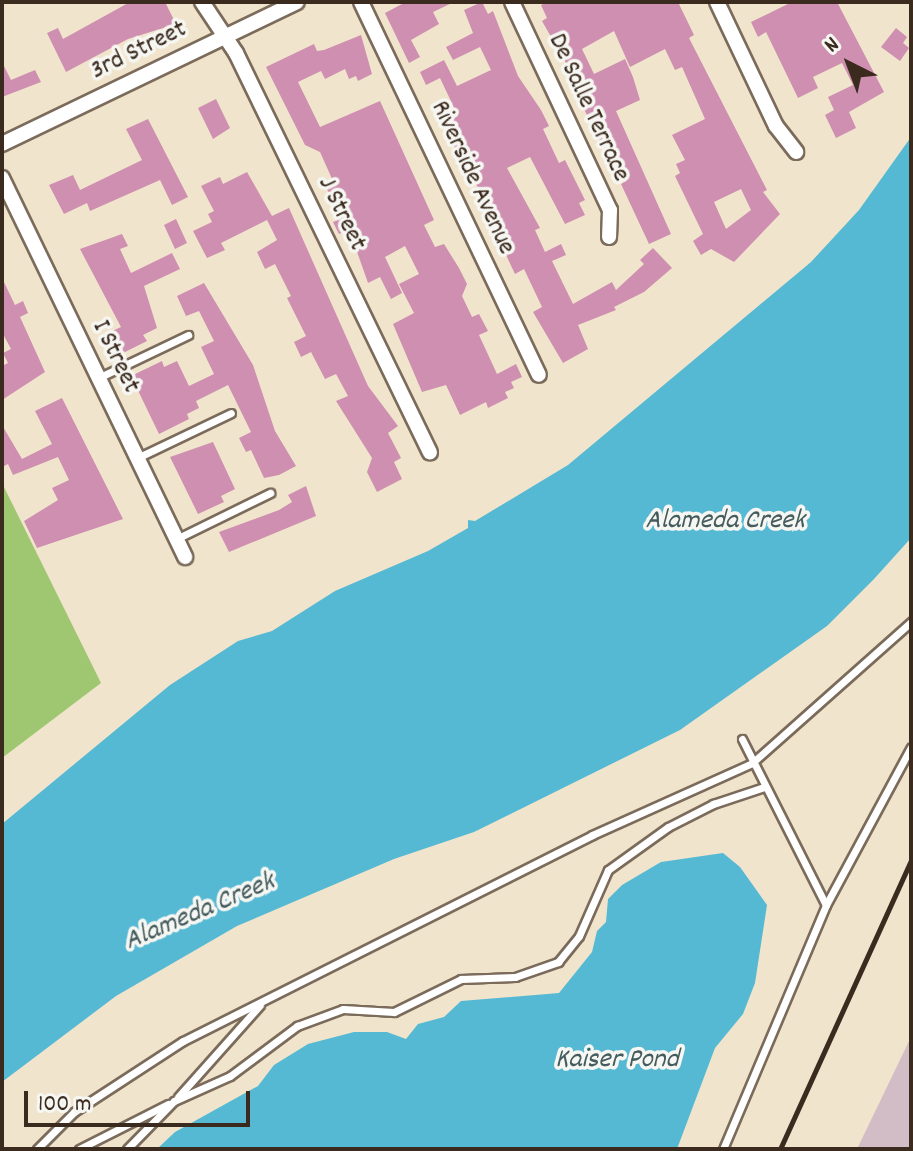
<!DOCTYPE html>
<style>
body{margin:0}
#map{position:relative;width:913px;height:1151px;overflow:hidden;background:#f1e4cc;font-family:Dekko,sans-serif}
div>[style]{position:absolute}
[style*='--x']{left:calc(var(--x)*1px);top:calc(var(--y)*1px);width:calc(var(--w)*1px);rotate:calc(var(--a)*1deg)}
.industrial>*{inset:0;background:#d2bdc6}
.green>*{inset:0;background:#9fc671}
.water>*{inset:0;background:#55b9d4}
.building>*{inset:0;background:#ce8fb0}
.roads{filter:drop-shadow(2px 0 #7b6b5b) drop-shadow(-2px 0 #7b6b5b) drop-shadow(0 2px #7b6b5b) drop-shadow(0 -2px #7b6b5b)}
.service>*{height:7px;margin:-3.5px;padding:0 3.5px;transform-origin:3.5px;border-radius:3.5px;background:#fff}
.minor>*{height:14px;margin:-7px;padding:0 7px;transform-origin:7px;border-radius:7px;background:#fff}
.rail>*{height:5px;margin:-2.5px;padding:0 2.5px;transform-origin:2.5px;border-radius:2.5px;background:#3b2a1e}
span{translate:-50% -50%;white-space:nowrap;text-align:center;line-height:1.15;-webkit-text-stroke:7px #f6f6f2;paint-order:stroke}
.street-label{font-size:26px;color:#3b2a1e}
.water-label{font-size:28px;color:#445c5e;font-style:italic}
.frame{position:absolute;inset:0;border:4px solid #3b2a1e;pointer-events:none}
.north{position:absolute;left:809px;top:24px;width:80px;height:80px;-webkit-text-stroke:6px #f6f6f2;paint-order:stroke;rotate:318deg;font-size:22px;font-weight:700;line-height:32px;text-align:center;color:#3b2a1e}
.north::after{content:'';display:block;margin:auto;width:28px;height:36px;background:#3b2a1e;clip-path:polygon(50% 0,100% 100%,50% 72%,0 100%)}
.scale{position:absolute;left:24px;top:1091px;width:226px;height:36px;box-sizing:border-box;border:4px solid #3b2a1e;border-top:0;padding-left:10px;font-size:24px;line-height:28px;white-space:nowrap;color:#3b2a1e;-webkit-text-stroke:6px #f6f6f2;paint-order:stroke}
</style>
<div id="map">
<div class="industrial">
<div style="clip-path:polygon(911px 1037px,911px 1149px,857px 1149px)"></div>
</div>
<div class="green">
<div style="clip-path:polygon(2px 483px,101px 683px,2px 758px)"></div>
</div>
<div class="water">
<div style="clip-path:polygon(911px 137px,911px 538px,874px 579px,827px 626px,680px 730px,474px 832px,394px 859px,237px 926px,116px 996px,2px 1082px,2px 824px,170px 685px,238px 641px,272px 631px,335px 591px,428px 551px,468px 528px,468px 520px,475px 521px,568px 465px,811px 262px,859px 210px)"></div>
<div style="clip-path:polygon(723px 853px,740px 867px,767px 905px,755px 983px,743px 1014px,715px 1048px,677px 1149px,157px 1149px,175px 1132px,258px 1086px,274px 1065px,308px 1044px,354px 1032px,387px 1032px,406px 1039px,418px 1024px,444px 1017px,461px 1001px,559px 993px,592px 952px,597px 931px,606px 922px,608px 899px,622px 885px,661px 862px)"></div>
</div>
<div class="building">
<div style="clip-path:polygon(130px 2px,165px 2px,176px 24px,128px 39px,66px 72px,47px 33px,58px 28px,63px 39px)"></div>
<div style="clip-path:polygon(406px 2px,454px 2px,433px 12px,439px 24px,411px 40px,420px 57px,409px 63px,385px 13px)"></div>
<div style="clip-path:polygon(482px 2px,488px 14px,493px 11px,518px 76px,541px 110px,549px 126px,543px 129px,559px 163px,565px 160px,585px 200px,579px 203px,585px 215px,565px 224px,530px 157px,507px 168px,540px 228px,535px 230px,545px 252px,561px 244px,566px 255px,552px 261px,573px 304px,612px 282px,616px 290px,644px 264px,640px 260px,653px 248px,672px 268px,644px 292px,614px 307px,616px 310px,578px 325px,588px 349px,563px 363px,533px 312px,542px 307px,524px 269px,515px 274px,491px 223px,495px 216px,454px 147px,447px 122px,458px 116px,440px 78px,426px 85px,420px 72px,444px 60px,457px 86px,491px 70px,480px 47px,453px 60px,446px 47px,473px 33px,464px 10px)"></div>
<div style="clip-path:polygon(evenodd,548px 2px,678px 2px,694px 35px,689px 38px,767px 190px,763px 192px,780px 214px,734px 262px,711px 249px,701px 255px,693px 241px,703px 234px,675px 176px,680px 173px,676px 164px,685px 160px,672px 135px,705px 119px,682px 67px,675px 70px,665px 49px,630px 67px,614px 31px,582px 49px,594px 74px,625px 59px,633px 77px,640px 100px,616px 111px,671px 234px,649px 244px,621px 184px,626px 181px,610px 148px,605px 151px,581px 103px,587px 100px,542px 21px,547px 18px,541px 5px,548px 2px,741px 189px,751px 210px,726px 229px,714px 202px,741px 189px)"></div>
<div style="clip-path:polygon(792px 2px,837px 2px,884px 92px,849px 112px,856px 128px,836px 138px,825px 115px,834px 110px,828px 97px,853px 85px,842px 63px,813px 77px,818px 88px,798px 98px,766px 32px,758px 37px,751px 22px)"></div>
<div style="clip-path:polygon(896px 28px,907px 37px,903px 43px,909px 48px,900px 61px,881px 47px)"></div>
<div style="clip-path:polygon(361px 35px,372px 74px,358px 81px,356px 76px,349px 79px,345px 69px,325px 79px,321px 71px,298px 82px,320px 127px,380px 101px,434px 220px,424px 225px,435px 247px,444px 244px,459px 268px,467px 284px,462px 296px,472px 317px,479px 314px,488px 331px,479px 335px,497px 374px,516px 364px,522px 377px,511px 382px,514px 388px,505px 392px,508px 398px,488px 408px,486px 402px,460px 415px,446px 385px,422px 392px,393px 324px,414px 313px,399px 284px,419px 274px,405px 246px,385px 257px,402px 293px,391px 299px,380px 277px,368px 283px,349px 229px,339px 234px,333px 222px,341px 219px,325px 185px,333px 181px,320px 152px,305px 145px,266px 67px,314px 44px,317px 51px,324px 50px)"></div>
<div style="clip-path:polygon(2px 62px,11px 80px,35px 70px,41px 82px,2px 97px)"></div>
<div style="clip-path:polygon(216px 99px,230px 128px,213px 139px,198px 108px)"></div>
<div style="clip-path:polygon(148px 119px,188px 197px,172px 205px,160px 180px,90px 211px,87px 203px,64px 214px,49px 185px,73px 175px,80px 190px,142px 160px,126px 129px)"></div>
<div style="clip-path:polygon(247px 172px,272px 216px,289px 208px,368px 386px,398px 426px,388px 433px,401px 458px,394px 462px,402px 479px,377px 492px,367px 472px,372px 458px,336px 401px,348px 396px,336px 374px,325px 379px,311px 352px,301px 357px,294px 342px,306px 336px,287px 298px,291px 296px,275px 264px,265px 269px,257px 252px,277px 240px,267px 220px,221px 243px,225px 250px,207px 258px,193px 231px,212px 222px,208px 214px,214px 211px,201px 186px,220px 177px,223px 184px)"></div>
<div style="clip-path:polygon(176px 219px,187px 243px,175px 249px,164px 225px)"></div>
<div style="clip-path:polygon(122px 234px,128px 246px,120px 249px,131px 273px,172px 253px,180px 269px,144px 286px,157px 328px,143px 335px,147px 341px,121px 354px,110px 332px,121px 327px,80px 249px)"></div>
<div style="clip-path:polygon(2px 278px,15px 305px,23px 301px,28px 313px,20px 317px,45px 372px,2px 400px,2px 366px,8px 363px,3px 353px,11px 349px,2px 332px)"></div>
<div style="clip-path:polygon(204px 283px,253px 365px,275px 431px,296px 466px,279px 475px,264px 478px,251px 450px,246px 452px,239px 438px,251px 432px,228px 385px,196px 401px,199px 408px,187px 414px,189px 419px,159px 434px,131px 376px,162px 361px,164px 367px,177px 361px,189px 386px,214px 374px,201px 347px,214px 341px,199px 311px,186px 316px,177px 296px)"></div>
<div style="clip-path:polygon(62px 398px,123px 519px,37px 548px,24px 521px,58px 500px,52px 488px,69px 480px,58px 457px,13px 475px,8px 464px,2px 467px,2px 425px,22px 459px,52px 444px,35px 411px)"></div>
<div style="clip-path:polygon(213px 442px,235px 489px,221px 496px,224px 502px,198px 514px,170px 457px)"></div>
<div style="clip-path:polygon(306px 486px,316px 516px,229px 552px,219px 532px,279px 510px,292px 502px,288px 495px)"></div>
</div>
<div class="roads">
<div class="service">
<div style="--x:98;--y:378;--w:100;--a:-25.5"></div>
<div style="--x:137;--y:458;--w:104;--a:-25.6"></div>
<div style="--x:176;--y:539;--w:105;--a:-26.1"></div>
<div style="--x:742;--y:739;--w:186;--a:63.2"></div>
<div style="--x:178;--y:1097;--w:123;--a:-48.3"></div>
<div style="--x:37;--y:1149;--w:52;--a:-45"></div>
<div style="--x:74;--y:1112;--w:130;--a:-33.1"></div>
<div style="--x:183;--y:1041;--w:458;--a:-26.7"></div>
<div style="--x:592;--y:835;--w:175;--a:-24.2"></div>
<div style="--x:752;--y:763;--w:213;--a:-41.6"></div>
<div style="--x:79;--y:1149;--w:100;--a:-26.8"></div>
<div style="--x:127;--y:1149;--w:67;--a:-45.6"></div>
<div style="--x:174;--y:1101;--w:61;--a:-24.1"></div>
<div style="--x:230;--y:1076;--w:84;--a:-36.7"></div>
<div style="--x:297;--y:1026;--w:49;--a:-20.3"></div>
<div style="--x:343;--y:1009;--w:51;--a:3.4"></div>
<div style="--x:394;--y:1012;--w:75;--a:-26.2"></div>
<div style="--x:461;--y:979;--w:54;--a:-2.1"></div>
<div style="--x:515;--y:977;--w:46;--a:-19.2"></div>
<div style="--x:558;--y:962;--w:33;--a:-51"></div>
<div style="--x:579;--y:936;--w:72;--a:-66.3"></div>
<div style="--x:608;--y:870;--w:74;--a:-35.6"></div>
<div style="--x:668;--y:827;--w:51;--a:-27.1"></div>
<div style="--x:713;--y:804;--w:54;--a:-18.4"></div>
<div style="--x:723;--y:1149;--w:265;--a:-67.1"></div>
<div style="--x:826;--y:905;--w:179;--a:-61.7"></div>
</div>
<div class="minor">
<div style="--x:202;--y:2;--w:61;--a:56.3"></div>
<div style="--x:236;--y:53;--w:444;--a:64.1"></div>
<div style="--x:361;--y:2;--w:413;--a:64.5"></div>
<div style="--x:512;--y:2;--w:230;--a:64.8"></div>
<div style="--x:610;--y:210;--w:27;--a:92"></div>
<div style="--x:717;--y:2;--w:137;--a:64.6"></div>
<div style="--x:776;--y:126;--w:33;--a:52"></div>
<div style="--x:2;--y:144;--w:327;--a:-25.7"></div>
<div style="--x:2;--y:178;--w:421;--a:64.2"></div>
</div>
</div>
<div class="rail">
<div style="--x:780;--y:1149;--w:317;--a:-65.6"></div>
</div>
<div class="street-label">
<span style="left:139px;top:51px;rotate:-26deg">3rd Street</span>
<span style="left:588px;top:108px;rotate:65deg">De Salle Terrace</span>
<span style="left:472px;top:178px;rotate:65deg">Riverside Avenue</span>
<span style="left:341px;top:214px;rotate:64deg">J Street</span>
<span style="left:115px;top:357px;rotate:64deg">I Street</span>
</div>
<div class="water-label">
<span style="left:725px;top:522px">Alameda Creek</span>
<span style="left:200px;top:913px;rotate:-23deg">Alameda Creek</span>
<span style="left:617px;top:1061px">Kaiser Pond</span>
</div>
<div class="frame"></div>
<div class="north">N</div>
<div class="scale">100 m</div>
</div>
